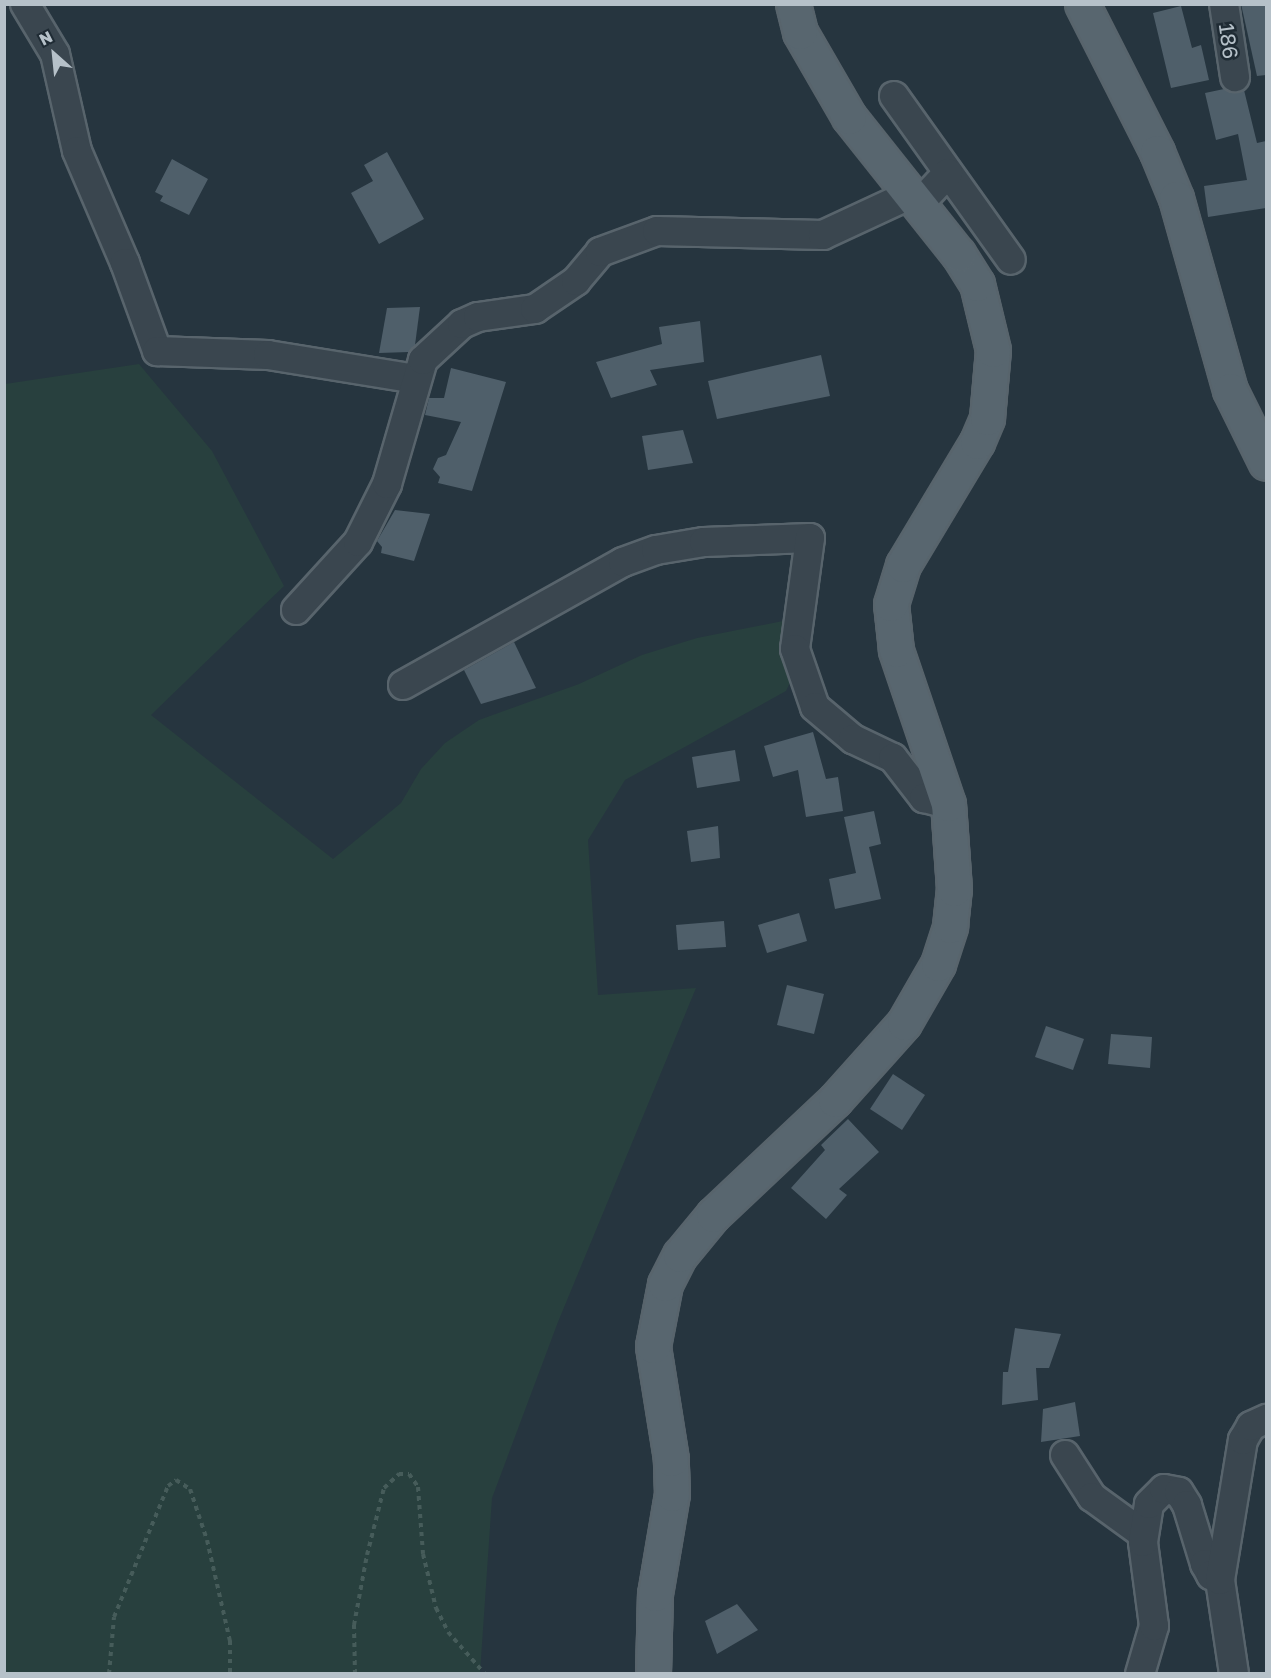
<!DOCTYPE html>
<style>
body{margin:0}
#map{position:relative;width:1271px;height:1678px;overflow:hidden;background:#26353f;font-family:"Golos Text",sans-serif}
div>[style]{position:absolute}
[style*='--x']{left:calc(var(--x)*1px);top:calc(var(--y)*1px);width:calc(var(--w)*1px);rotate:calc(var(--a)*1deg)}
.green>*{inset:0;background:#28403e}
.building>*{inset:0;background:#4f5f6a}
.path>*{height:4px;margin-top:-2px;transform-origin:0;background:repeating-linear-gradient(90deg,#465c5a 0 4.5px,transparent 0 9px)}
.roads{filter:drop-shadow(2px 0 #58646c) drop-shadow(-2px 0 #58646c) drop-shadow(0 2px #58646c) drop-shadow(0 -2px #58646c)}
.minor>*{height:28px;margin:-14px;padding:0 14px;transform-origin:14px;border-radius:14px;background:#3a464f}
.major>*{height:33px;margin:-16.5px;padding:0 16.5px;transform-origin:16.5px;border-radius:16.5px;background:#58666f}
span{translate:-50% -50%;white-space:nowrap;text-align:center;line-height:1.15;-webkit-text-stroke:5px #1f2b34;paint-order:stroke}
.street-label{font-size:21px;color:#b6c1c9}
.frame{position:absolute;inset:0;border:6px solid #b6c1c9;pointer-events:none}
.north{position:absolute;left:24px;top:24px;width:60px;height:60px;-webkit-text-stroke:4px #1f2b34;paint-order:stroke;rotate:333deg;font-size:16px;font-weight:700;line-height:24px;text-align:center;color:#b6c1c9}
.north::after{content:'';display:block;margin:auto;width:21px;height:27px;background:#b6c1c9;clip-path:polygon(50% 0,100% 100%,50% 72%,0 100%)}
</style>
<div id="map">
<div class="green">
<div style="clip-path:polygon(139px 364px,212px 451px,284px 586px,151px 715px,333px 859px,401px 803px,421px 769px,445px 743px,479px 720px,579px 684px,642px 655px,697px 638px,788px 620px,794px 674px,786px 691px,625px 780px,588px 840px,598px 995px,696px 988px,558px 1322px,492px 1498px,480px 1673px,5px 1674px,5px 384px)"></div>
</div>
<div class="building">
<div style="clip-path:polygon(1241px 4px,1266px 4px,1266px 75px,1257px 76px)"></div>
<div style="clip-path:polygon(1181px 6px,1192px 48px,1201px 45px,1209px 80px,1171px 88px,1153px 13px)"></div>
<div style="clip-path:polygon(1224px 89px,1237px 93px,1244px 90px,1257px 143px,1266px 141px,1266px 208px,1208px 217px,1204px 186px,1247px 180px,1238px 134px,1216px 140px,1205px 93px)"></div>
<div style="clip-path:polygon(387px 152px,424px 219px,379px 244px,351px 193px,373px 181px,364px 165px)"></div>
<div style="clip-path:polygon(172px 159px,208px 179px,189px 215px,160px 201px,163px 196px,155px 192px)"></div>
<div style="clip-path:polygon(420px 307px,415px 345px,409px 352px,379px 353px,387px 308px)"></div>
<div style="clip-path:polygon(700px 321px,704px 362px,650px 370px,657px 385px,611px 398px,596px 362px,662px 344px,659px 327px)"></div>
<div style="clip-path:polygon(821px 355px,830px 396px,717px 419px,708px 381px)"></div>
<div style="clip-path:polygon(451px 368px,506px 382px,472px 491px,438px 483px,440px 477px,433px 469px,438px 458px,446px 455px,461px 422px,425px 415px,429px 398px,444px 398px)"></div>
<div style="clip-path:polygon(683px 430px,693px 463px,648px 470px,642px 436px)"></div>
<div style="clip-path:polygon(395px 510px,430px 514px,414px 561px,381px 553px,382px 547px,377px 541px)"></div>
<div style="clip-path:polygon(514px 642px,536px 688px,481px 704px,464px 670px)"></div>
<div style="clip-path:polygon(813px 732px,826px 779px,838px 777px,843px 811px,806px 817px,798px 770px,773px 777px,764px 746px)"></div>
<div style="clip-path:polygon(735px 750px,740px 781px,697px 788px,692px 757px)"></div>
<div style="clip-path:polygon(874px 811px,881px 844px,869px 847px,881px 899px,835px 909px,829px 879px,856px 873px,844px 817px)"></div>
<div style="clip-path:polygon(718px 826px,720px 858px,691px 862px,687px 831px)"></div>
<div style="clip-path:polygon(799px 913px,807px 941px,767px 953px,758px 925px)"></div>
<div style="clip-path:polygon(724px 921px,726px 947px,678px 950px,676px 925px)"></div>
<div style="clip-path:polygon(787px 985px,824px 994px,814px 1034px,777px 1025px)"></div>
<div style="clip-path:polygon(1046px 1026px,1084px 1039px,1073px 1070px,1035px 1057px)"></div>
<div style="clip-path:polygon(1111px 1034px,1152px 1037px,1150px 1068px,1108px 1064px)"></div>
<div style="clip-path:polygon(893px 1074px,925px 1095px,902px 1130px,870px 1109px)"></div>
<div style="clip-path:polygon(848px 1119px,879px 1152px,839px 1189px,847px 1195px,826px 1219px,791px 1188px,825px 1150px,821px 1145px)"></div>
<div style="clip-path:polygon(1015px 1328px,1061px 1334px,1049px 1368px,1036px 1368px,1038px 1400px,1002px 1405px,1003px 1372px,1008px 1372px)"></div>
<div style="clip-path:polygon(1075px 1402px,1080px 1436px,1041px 1442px,1043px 1409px)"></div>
<div style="clip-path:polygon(737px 1604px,758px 1630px,717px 1654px,705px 1621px)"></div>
</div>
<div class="path">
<div style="--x:109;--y:1674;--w:57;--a:-85"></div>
<div style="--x:114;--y:1617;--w:142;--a:-67.6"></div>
<div style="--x:168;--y:1486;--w:10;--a:-37"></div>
<div style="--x:176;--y:1480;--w:17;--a:33"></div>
<div style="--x:190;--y:1489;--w:54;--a:71.6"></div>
<div style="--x:207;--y:1540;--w:104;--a:77.2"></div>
<div style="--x:230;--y:1641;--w:33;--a:90"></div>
<div style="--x:355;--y:1674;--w:49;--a:-91.2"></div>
<div style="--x:354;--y:1625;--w:71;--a:-79.5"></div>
<div style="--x:367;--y:1555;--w:69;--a:-75.8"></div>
<div style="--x:384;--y:1488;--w:21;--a:-43"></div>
<div style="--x:399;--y:1474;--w:10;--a:0"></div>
<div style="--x:409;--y:1474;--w:16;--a:55"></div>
<div style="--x:418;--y:1487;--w:67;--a:85.7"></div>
<div style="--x:423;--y:1554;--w:56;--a:76.5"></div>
<div style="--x:436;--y:1608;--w:27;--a:63"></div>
<div style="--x:448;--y:1632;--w:56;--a:48.6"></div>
</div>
<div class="roads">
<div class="minor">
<div style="--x:25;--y:4;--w:58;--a:59"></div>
<div style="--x:55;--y:54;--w:99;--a:77.2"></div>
<div style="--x:77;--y:151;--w:122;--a:66.8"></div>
<div style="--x:125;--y:263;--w:94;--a:70"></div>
<div style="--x:157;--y:351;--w:111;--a:2.1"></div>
<div style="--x:268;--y:355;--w:150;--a:9.2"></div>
<div style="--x:1224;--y:4;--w:74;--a:81.4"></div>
<div style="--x:894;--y:96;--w:201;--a:54.5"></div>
<div style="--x:918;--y:205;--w:44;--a:-46.8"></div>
<div style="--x:296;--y:610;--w:92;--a:-47.6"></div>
<div style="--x:358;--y:542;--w:65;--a:-63.4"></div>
<div style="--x:387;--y:484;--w:129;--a:-73.8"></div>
<div style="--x:423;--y:360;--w:53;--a:-42.7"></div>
<div style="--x:462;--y:324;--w:17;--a:-24"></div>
<div style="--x:478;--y:317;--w:58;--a:-8"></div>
<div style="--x:535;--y:309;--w:50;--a:-34.3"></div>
<div style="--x:576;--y:281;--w:38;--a:-50"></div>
<div style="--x:600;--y:252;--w:61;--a:-20.2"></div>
<div style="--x:657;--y:231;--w:166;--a:1.4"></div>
<div style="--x:823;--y:235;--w:95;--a:-24.9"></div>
<div style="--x:403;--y:685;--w:252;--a:-29.2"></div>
<div style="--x:623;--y:562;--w:35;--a:-20"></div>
<div style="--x:656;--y:550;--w:49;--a:-9.5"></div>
<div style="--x:704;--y:542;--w:106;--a:-2.2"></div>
<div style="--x:810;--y:538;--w:112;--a:97.7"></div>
<div style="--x:795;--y:649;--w:61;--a:71"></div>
<div style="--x:815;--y:707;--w:50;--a:40.1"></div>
<div style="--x:853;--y:739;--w:44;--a:25.4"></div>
<div style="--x:893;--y:758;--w:51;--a:52.2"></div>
<div style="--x:924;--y:798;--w:25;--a:14"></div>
<div style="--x:1065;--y:1455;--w:50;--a:57.3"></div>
<div style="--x:1092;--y:1497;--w:63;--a:36"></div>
<div style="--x:1220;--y:1580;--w:95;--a:81.5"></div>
<div style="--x:1140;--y:1674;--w:50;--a:-73.7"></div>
<div style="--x:1154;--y:1626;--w:85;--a:-97.5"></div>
<div style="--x:1143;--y:1542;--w:38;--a:-81"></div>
<div style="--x:1149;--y:1504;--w:21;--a:-45"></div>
<div style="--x:1164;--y:1489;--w:15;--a:11"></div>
<div style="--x:1179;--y:1492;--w:15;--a:58"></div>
<div style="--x:1187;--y:1505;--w:62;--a:73"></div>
<div style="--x:1205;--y:1564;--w:13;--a:61"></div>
<div style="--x:1211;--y:1575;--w:10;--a:29"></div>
<div style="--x:1220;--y:1580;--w:142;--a:-80.7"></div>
<div style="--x:1243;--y:1440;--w:16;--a:-60"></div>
<div style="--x:1251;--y:1426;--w:17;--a:-25"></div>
</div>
<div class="major">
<div style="--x:1082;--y:4;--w:166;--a:63.1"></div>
<div style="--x:1157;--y:152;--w:50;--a:67.6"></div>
<div style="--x:1176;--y:198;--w:199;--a:74.3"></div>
<div style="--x:1230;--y:390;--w:81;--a:63.7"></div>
<div style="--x:653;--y:1674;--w:80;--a:-88.6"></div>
<div style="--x:655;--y:1594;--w:101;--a:-80.4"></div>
<div style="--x:672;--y:1494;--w:35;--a:-92"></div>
<div style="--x:671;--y:1459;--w:114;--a:-99.1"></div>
<div style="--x:653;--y:1346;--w:63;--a:-79"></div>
<div style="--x:665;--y:1284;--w:33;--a:-63"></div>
<div style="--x:680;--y:1255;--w:52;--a:-50.5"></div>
<div style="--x:713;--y:1215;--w:168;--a:-43.3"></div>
<div style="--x:835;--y:1100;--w:103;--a:-48.1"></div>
<div style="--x:904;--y:1023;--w:68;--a:-60"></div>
<div style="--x:938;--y:964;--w:40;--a:-72"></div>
<div style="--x:950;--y:926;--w:37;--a:-84"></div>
<div style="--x:954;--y:889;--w:85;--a:-94"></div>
<div style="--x:948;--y:804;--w:163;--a:-108.7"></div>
<div style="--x:896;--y:650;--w:46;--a:-96.2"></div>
<div style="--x:891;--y:604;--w:41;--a:-72.9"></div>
<div style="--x:903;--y:565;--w:144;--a:-59"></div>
<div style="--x:977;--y:442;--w:26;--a:-67"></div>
<div style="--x:987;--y:418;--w:68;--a:-85"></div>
<div style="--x:993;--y:350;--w:68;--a:-103.6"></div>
<div style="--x:977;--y:284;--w:36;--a:-122"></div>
<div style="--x:958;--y:254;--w:175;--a:-128.5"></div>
<div style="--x:849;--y:117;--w:98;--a:-120"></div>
<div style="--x:800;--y:32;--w:29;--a:-104"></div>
</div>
</div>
<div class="street-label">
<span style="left:1229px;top:41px;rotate:82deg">186</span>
</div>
<div class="frame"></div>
<div class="north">N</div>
</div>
